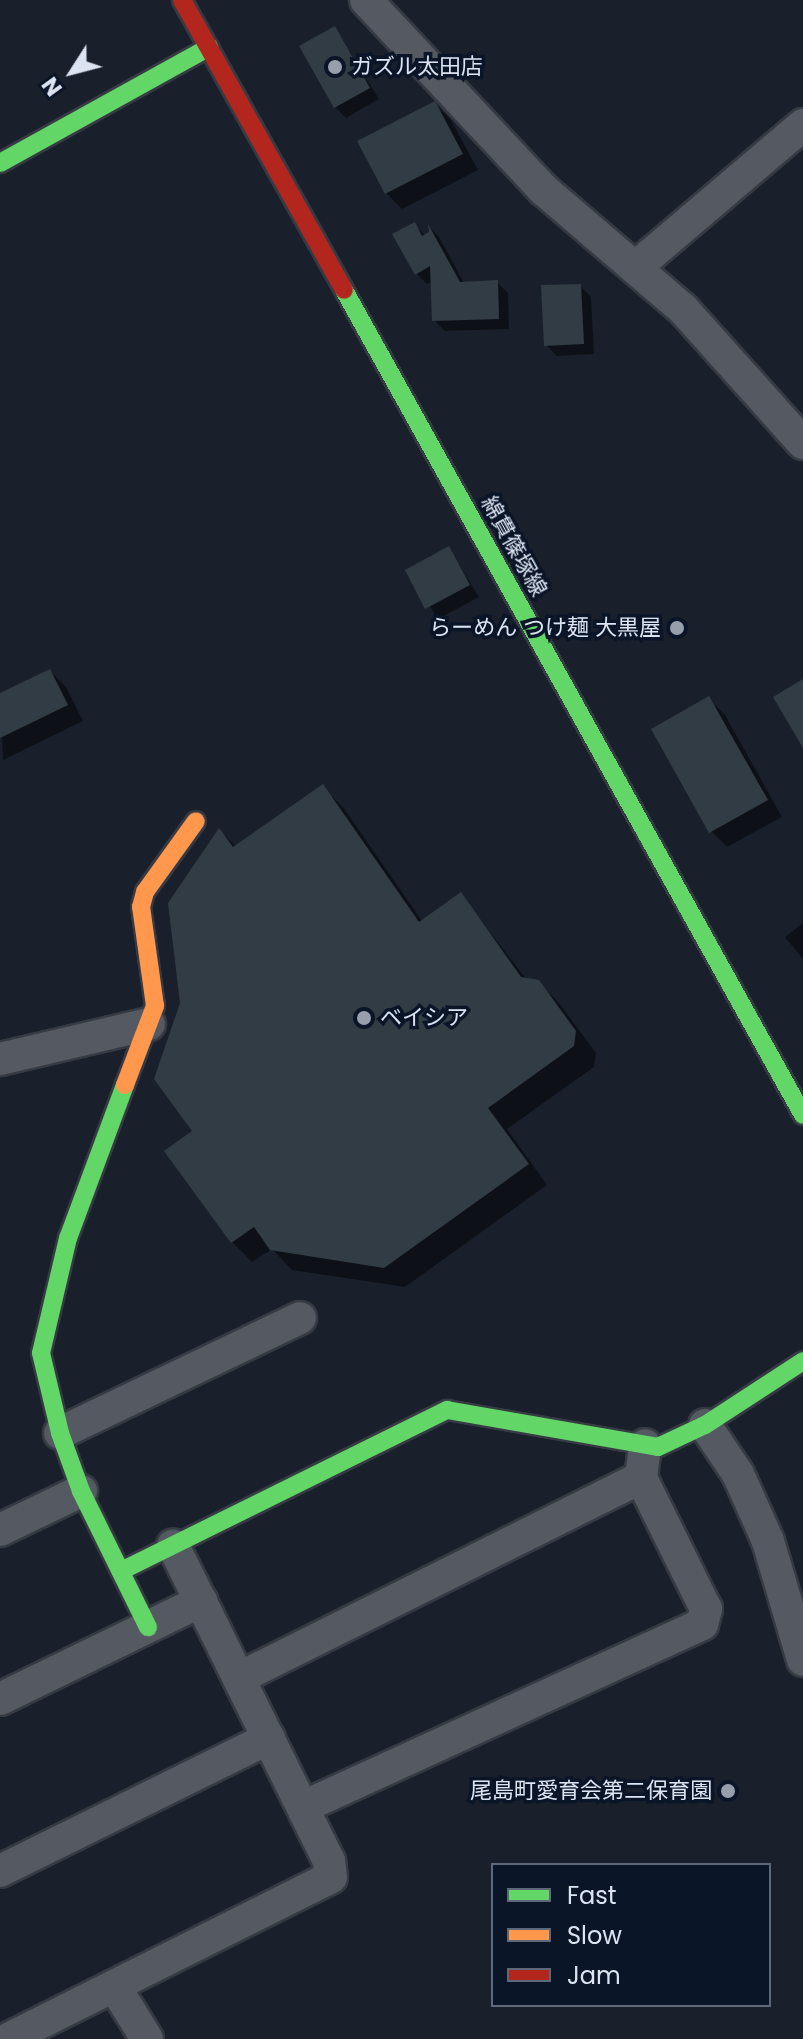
<!DOCTYPE html>
<meta charset="utf-8">
<style>
body{margin:0}
#map{position:relative;width:803px;height:2039px;overflow:hidden;background:#1a202b;font-family:Poppins,"Noto Sans JP",sans-serif}
div>[style]{position:absolute}
[style*='--x']{left:calc(var(--x)*1px);top:calc(var(--y)*1px);width:calc(var(--w)*1px);rotate:calc(var(--a)*1deg)}
.shadow>*{inset:0;background:#0007}
.building>*{inset:0;background:#323c45}
.roads{filter:drop-shadow(2px 0 #363a43) drop-shadow(-2px 0 #363a43) drop-shadow(0 2px #363a43) drop-shadow(0 -2px #363a43)}
.street>*{height:32px;margin:-16px;padding:0 16px;transform-origin:16px;border-radius:16px;background:#545962}
.fast>*{height:18px;margin:-9px;padding:0 9px;transform-origin:9px;border-radius:9px;background:#63d668}
.slow>*{height:18px;margin:-9px;padding:0 9px;transform-origin:9px;border-radius:9px;background:#ff974d}
.jam>*{height:18px;margin:-9px;padding:0 9px;transform-origin:9px;border-radius:9px;background:#b3261e}
.dots>*{width:22px;height:22px;translate:-50% -50%;box-sizing:border-box;border:4px solid #0b1528;border-radius:50%}
span{translate:-50% -50%;white-space:nowrap;text-align:center;line-height:1.15;-webkit-text-stroke:7px #0b1528;paint-order:stroke}
.poi-label{font-size:22px;color:#dce4f1}
.left{translate:0 -50%;text-align:left}
.right{translate:-100% -50%;text-align:right}
.street-label{font-size:22px;color:#dce4f1}
.legend{position:absolute;left:491px;top:1863px;width:280px;height:144px;box-sizing:border-box;background:#0b1528;border:2px solid #5f6878;margin:0;padding:10px 14px;list-style:none;font-size:24px;color:#dce4f1}
.legend li{display:flex;align-items:center;gap:16px;height:40px}
.legend b{width:40px;border:2px solid #5f6878}
.north{position:absolute;left:32px;top:32px;width:80px;height:80px;-webkit-text-stroke:6px #0b1528;paint-order:stroke;rotate:234deg;font-size:22px;font-weight:700;line-height:32px;text-align:center;color:#dce4f1}
.north::after{content:'';display:block;margin:auto;width:28px;height:36px;background:#dce4f1;clip-path:polygon(50% 0,100% 100%,50% 72%,0 100%)}
</style>
<div id="map">
<div class="shadow">
<div style="clip-path:polygon(335px 28px,379px 99px,346px 118px,335px 107px)"></div>
<div style="clip-path:polygon(435px 104px,451px 120px,478px 170px,402px 209px,386px 193px)"></div>
<div style="clip-path:polygon(414px 224px,426px 236px,431px 229px,439px 237px,464px 283px,497px 282px,508px 293px,509px 329px,445px 331px,434px 320px,433px 281px,427px 284px,417px 274px)"></div>
<div style="clip-path:polygon(580px 286px,591px 297px,594px 354px,557px 356px,546px 345px)"></div>
<div style="clip-path:polygon(449px 549px,479px 597px,438px 619px,407px 571px)"></div>
<div style="clip-path:polygon(50px 671px,66px 687px,83px 721px,3px 760px,0 695px)"></div>
<div style="clip-path:polygon(709px 699px,725px 715px,782px 817px,727px 847px,711px 831px)"></div>
<div style="clip-path:polygon(322px 787px,343px 807px,422px 921px,461px 895px,527px 980px,538px 982px,559px 1003px,596px 1053px,594px 1067px,507px 1129px,547px 1185px,405px 1287px,292px 1270px,272px 1249px,252px 1262px,232px 1242px,194px 1131px,182px 1003px,220px 831px,236px 847px)"></div>
<div style="clip-path:polygon(803px 923px,803px 959px,785px 937px)"></div>
</div>
<div class="building">
<div style="clip-path:polygon(335px 26px,370px 88px,334px 108px,299px 46px)"></div>
<div style="clip-path:polygon(435px 101px,463px 154px,385px 194px,357px 141px)"></div>
<div style="clip-path:polygon(415px 222px,422px 236px,429px 232px,428px 224px,460px 282px,498px 280px,499px 319px,432px 321px,430px 266px,415px 275px,392px 234px)"></div>
<div style="clip-path:polygon(581px 284px,584px 344px,544px 346px,541px 285px)"></div>
<div style="clip-path:polygon(449px 546px,470px 585px,425px 609px,405px 570px)"></div>
<div style="clip-path:polygon(50px 669px,68px 705px,0 738px,0 693px)"></div>
<div style="clip-path:polygon(803px 679px,803px 748px,773px 697px)"></div>
<div style="clip-path:polygon(709px 696px,768px 800px,709px 833px,651px 729px)"></div>
<div style="clip-path:polygon(323px 784px,419px 922px,461px 892px,521px 977px,539px 980px,576px 1031px,574px 1046px,488px 1108px,529px 1164px,384px 1268px,270px 1250px,254px 1227px,231px 1243px,164px 1151px,192px 1131px,154px 1079px,180px 1003px,168px 903px,219px 828px,233px 847px)"></div>
</div>
<div class="roads">
<div class="street">
<div style="--x:366;--y:0;--w:260;--a:46.9"></div>
<div style="--x:544;--y:190;--w:183;--a:40.6"></div>
<div style="--x:683;--y:309;--w:180;--a:48.2"></div>
<div style="--x:636;--y:267;--w:219;--a:-40.4"></div>
<div style="--x:0;--y:1059;--w:153;--a:-13.2"></div>
<div style="--x:705;--y:1425;--w:59;--a:56"></div>
<div style="--x:738;--y:1474;--w:73;--a:65.9"></div>
<div style="--x:768;--y:1541;--w:124;--a:73.6"></div>
<div style="--x:60;--y:1433;--w:266;--a:-25.6"></div>
<div style="--x:0;--y:1530;--w:90;--a:-25.7"></div>
<div style="--x:239;--y:1678;--w:449;--a:-26.5"></div>
<div style="--x:0;--y:1699;--w:224;--a:-26"></div>
<div style="--x:303;--y:1807;--w:439;--a:-24.6"></div>
<div style="--x:702;--y:1624;--w:16;--a:-75"></div>
<div style="--x:706;--y:1609;--w:146;--a:-116.4"></div>
<div style="--x:641;--y:1478;--w:33;--a:-83"></div>
<div style="--x:0;--y:1871;--w:300;--a:-26.3"></div>
<div style="--x:115;--y:1987;--w:61;--a:58.4"></div>
<div style="--x:8;--y:2039;--w:361;--a:-26.6"></div>
<div style="--x:331;--y:1877;--w:16;--a:-97"></div>
<div style="--x:329;--y:1861;--w:352;--a:-116.3"></div>
</div>
<div class="fast">
<div style="--x:0;--y:163;--w:239;--a:-29"></div>
<div style="--x:344;--y:290;--w:944;--a:60.91"></div>
<div style="--x:125;--y:1085;--w:163;--a:110.4"></div>
<div style="--x:68;--y:1238;--w:118;--a:103.2"></div>
<div style="--x:41;--y:1353;--w:82;--a:76.6"></div>
<div style="--x:60;--y:1433;--w:62;--a:70.1"></div>
<div style="--x:81;--y:1491;--w:152;--a:63.8"></div>
<div style="--x:121;--y:1571;--w:364;--a:-26.3"></div>
<div style="--x:447;--y:1410;--w:214;--a:9.9"></div>
<div style="--x:658;--y:1447;--w:52;--a:-25.1"></div>
<div style="--x:705;--y:1425;--w:117;--a:-33.1"></div>
</div>
<div class="slow">
<div style="--x:125;--y:1085;--w:85;--a:-69.2"></div>
<div style="--x:155;--y:1006;--w:100;--a:-98"></div>
<div style="--x:141;--y:907;--w:16;--a:-75"></div>
<div style="--x:145;--y:892;--w:87;--a:-54.3"></div>
</div>
<div class="jam">
<div style="--x:182;--y:0;--w:332;--a:60.8"></div>
</div>
</div>
<div class="dots">
<div style="left:335px;top:67px;background:#989fac"></div>
<div style="left:677px;top:628px;background:#989fac"></div>
<div style="left:364px;top:1018px;background:#989fac"></div>
<div style="left:728px;top:1791px;background:#989fac"></div>
</div>
<div class="poi-label">
<span class="left" style="left:351px;top:67px">ガズル太田店</span>
<span class="right" style="left:661px;top:628px">らーめん つけ麺 大黒屋</span>
<span class="left" style="left:380px;top:1018px">ベイシア</span>
<span class="right" style="left:712px;top:1791px">尾島町愛育会第二保育園</span>
</div>
<div class="street-label">
<span style="left:514px;top:546px;rotate:61deg">綿貫篠塚線</span>
</div>
<ul class="legend">
<li><b style="height:10px;background:#63d668"></b>Fast</li>
<li><b style="height:10px;background:#ff974d"></b>Slow</li>
<li><b style="height:10px;background:#b3261e"></b>Jam</li>
</ul>
<div class="north">N</div>
</div>
